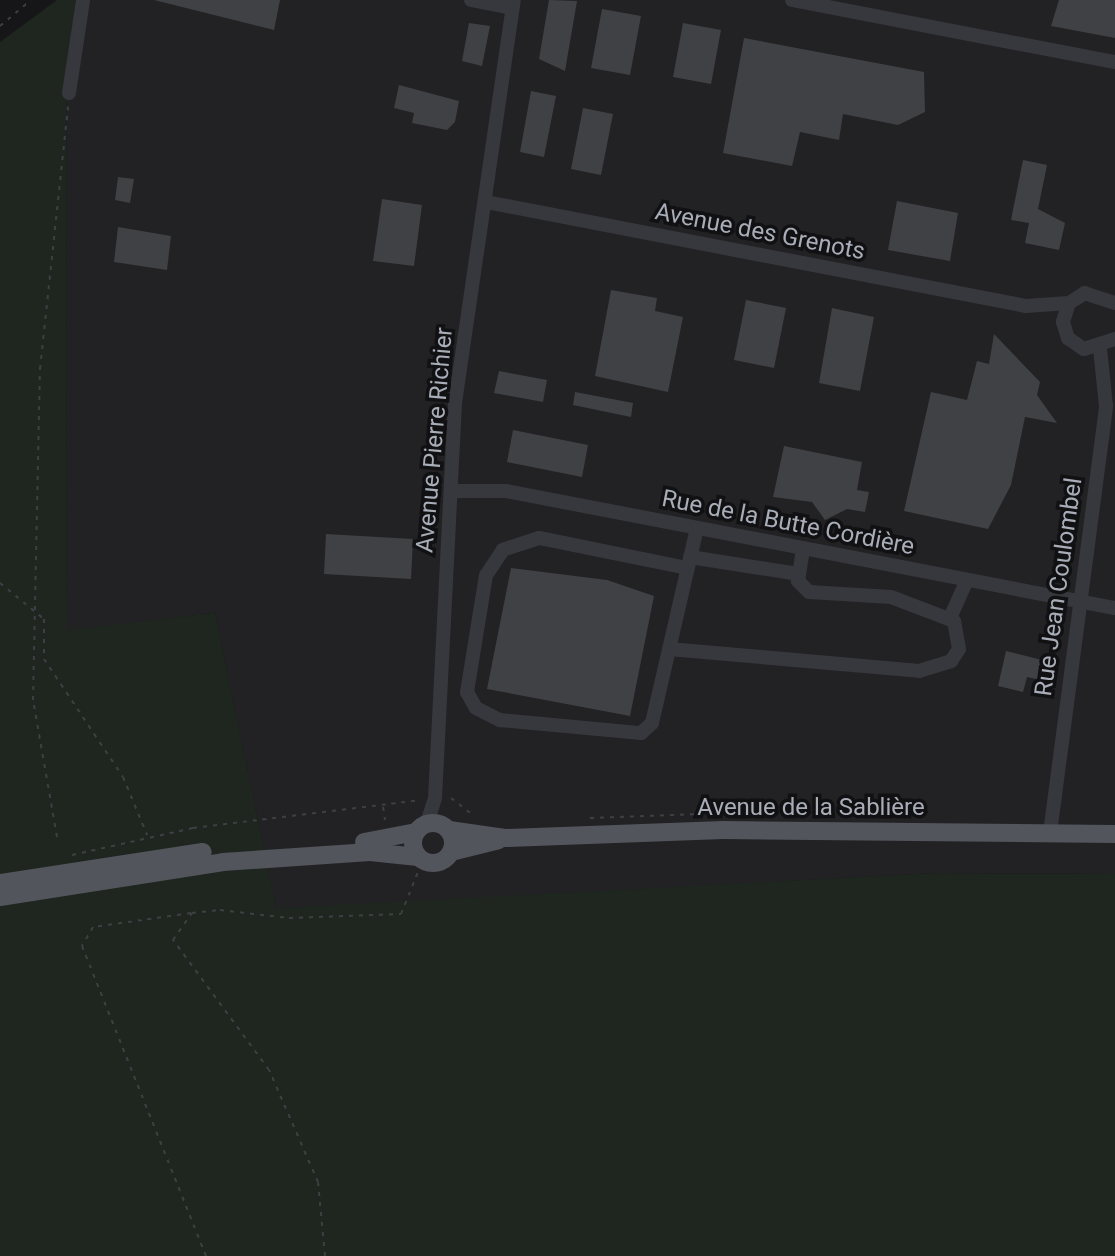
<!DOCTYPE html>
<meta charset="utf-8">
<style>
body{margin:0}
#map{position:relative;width:1115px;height:1256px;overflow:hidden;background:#161618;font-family:Roboto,sans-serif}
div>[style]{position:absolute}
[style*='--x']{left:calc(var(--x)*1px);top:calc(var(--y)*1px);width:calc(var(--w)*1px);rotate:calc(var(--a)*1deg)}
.built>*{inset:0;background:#222225}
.green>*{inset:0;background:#1e261f}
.building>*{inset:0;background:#404145}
.path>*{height:2px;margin-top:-1px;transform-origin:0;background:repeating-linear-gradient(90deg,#3d3f44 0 4px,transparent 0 10px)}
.minor>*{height:14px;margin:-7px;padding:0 7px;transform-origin:7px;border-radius:7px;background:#37383d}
.major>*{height:18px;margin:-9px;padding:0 9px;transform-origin:9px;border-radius:9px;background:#53555c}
.major>.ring{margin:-9px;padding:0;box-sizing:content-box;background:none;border:18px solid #53555c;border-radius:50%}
span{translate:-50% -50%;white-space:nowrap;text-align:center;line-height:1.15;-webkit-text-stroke:7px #111113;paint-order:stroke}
.street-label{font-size:24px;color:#a8adb8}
</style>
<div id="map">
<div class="built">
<div style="clip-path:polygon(78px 0,1115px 0,1115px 874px,936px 873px,276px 909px,215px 613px,67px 631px,66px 78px)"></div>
</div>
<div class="green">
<div style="clip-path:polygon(57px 0,76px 0,66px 78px,67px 630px,215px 613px,276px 908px,936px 873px,1115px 874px,1115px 1256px,0 1256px,0 42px)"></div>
</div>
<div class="building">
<div style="clip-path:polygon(154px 0,280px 0,274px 30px)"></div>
<div style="clip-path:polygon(549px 0,577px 1px,565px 71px,539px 59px)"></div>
<div style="clip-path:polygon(1059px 0,1115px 0,1115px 38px,1051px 26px)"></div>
<div style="clip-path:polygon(602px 9px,641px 16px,630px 75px,591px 68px)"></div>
<div style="clip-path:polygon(469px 23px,490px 26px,482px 66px,462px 61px)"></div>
<div style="clip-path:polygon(683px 23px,721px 30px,711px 84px,673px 77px)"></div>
<div style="clip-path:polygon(744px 38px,924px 72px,925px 112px,898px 125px,843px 114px,839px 140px,800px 132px,792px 166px,723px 153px)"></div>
<div style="clip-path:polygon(399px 85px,459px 101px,455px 122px,447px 130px,412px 123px,414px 113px,394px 108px)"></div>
<div style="clip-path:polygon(531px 91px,556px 96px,544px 157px,520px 152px)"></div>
<div style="clip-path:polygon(583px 108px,613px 114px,601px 175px,571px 169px)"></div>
<div style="clip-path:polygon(1023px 160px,1047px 165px,1038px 209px,1065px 223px,1059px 250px,1025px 243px,1029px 223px,1011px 220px)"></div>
<div style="clip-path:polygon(118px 177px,134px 179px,130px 203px,115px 200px)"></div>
<div style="clip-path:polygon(382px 199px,422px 205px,414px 266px,373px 261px)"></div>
<div style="clip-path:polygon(897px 201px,958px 213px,950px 261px,888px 250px)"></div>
<div style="clip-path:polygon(118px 227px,171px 236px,167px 270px,114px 262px)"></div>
<div style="clip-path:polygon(611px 290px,657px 298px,655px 311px,683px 317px,668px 392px,595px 376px)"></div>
<div style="clip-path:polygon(746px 300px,786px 308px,774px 368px,734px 360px)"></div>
<div style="clip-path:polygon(832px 308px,874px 317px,860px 391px,819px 383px)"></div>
<div style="clip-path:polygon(994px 334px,1040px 382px,1037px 395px,1057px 423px,1025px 417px,1011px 485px,988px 529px,904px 511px,931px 392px,967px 400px,977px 361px,989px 364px)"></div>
<div style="clip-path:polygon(499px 371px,547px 380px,543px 402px,494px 393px)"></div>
<div style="clip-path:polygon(575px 392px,633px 403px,631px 417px,573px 405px)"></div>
<div style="clip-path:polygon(513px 430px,588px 445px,582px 477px,507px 462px)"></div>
<div style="clip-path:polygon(784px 446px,862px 462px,857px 490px,869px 492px,865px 512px,847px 509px,825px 520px,812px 502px,773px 497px)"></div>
<div style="clip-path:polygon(326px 534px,413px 539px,411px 579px,324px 574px)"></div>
<div style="clip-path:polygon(511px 568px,607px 580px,654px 596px,630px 716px,487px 689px)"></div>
<div style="clip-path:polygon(1006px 651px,1046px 661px,1041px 680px,1027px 677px,1023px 692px,998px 686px)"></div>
</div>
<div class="path">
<div style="--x:0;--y:26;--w:40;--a:-40"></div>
<div style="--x:0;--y:583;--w:57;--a:39.3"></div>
<div style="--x:44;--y:619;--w:40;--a:90"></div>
<div style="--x:44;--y:659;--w:142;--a:56.2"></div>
<div style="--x:123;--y:777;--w:63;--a:67.5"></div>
<div style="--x:451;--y:798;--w:28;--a:38"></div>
<div style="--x:383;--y:807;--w:13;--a:81"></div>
<div style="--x:590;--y:818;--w:110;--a:-2.1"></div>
<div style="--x:57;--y:837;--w:139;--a:-99.9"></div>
<div style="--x:33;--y:700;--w:331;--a:-88.8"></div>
<div style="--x:40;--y:369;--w:264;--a:-83.9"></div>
<div style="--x:72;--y:855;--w:124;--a:-12.6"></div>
<div style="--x:193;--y:828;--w:230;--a:-7"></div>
<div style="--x:191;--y:913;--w:99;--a:171.9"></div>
<div style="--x:93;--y:927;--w:22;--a:120"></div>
<div style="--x:82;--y:946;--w:334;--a:68.2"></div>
<div style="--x:325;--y:1256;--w:74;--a:-95.4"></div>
<div style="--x:318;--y:1182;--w:122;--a:-113.6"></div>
<div style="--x:269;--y:1070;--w:162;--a:-126.4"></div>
<div style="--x:173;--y:940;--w:33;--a:-55"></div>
<div style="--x:192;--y:913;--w:28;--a:-6"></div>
<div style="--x:220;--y:910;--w:69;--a:6.6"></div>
<div style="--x:289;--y:918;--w:112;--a:-2"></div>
<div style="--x:401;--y:914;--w:45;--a:-68"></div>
</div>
<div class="minor">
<div style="--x:471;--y:0;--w:42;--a:11"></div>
<div style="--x:792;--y:0;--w:329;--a:10.9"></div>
<div style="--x:69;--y:93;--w:94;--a:-81.4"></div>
<div style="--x:486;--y:202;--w:550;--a:10.9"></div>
<div style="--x:1026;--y:306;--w:43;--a:-4"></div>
<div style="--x:1115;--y:303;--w:32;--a:-162"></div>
<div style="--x:1085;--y:293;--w:19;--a:148"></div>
<div style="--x:1069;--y:303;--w:20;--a:108"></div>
<div style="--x:1063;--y:322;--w:17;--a:73"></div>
<div style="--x:1068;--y:338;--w:19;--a:35"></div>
<div style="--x:1084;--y:349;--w:33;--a:-18"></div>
<div style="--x:451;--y:491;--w:55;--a:0"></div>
<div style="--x:506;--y:491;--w:620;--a:10.88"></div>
<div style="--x:690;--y:557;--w:110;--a:8.9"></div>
<div style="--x:687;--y:568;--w:151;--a:-168.5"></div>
<div style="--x:539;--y:538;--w:38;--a:162"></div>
<div style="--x:503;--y:550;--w:30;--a:124"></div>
<div style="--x:486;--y:575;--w:119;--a:99.2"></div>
<div style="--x:467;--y:692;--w:18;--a:61"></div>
<div style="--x:476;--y:708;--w:27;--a:27"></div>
<div style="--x:500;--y:720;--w:142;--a:5.3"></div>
<div style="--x:641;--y:733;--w:15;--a:-42"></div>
<div style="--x:652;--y:723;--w:200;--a:-77"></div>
<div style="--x:950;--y:618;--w:42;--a:-65.9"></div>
<div style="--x:669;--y:649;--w:251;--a:5"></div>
<div style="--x:919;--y:671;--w:34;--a:-17"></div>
<div style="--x:951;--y:661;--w:14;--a:-56"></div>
<div style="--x:959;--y:649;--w:28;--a:-100"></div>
<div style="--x:954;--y:621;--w:67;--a:-159.1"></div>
<div style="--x:891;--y:597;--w:82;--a:-176.5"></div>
<div style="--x:809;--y:592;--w:16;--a:-135"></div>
<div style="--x:798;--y:581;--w:33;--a:-81"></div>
<div style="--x:427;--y:823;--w:26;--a:-72"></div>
<div style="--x:435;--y:798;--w:396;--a:-87.1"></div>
<div style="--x:455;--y:403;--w:407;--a:-81.7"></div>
<div style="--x:1050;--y:833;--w:431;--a:-82.5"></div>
<div style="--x:1106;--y:406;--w:57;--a:-96"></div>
</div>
<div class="major">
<div class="ring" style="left:413px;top:823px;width:22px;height:22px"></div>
<div style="--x:449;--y:830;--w:58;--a:8"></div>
<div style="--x:506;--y:838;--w:217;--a:-2.1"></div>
<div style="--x:723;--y:830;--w:392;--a:0.6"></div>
<div style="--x:364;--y:842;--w:53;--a:-10.9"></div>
<div style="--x:451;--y:852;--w:49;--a:-14"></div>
<div style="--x:0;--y:883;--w:205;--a:-8.7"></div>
<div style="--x:0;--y:897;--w:226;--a:-8.9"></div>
<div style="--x:223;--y:862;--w:147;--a:-3.9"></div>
<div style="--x:370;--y:852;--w:48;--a:5.9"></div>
</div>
<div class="street-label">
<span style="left:760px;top:232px;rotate:11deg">Avenue des Grenots</span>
<span style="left:435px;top:440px;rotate:-85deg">Avenue Pierre Richier</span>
<span style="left:788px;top:523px;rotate:11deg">Rue de la Butte Cordière</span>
<span style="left:1059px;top:587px;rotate:-82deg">Rue Jean Coulombel</span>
<span style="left:811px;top:808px">Avenue de la Sablière</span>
</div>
</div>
